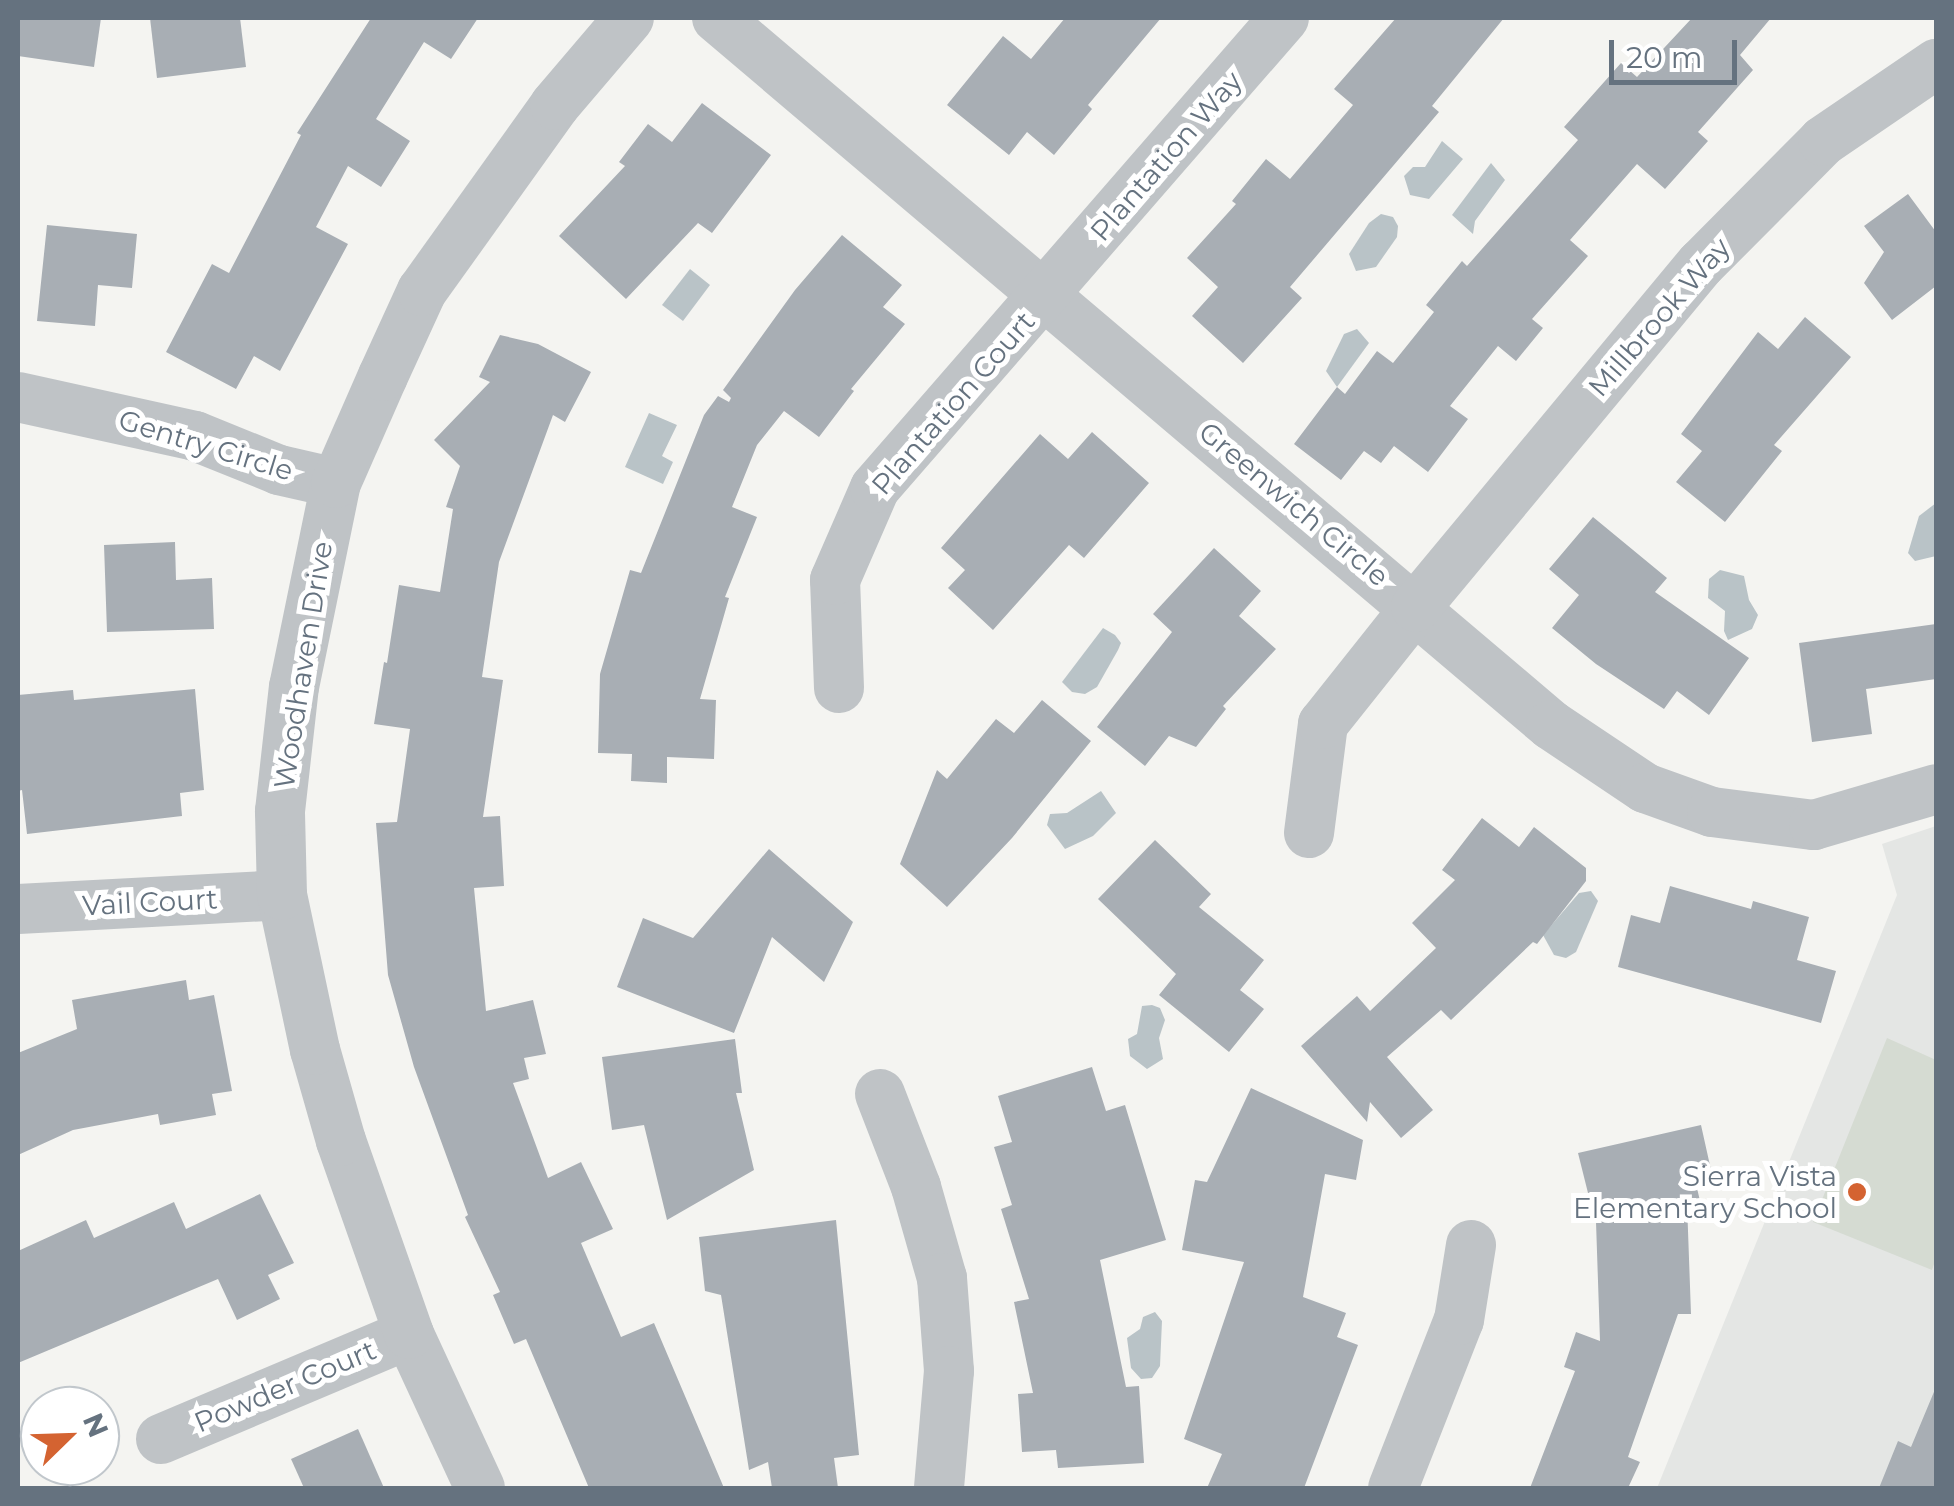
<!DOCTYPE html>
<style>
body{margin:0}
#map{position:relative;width:1954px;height:1506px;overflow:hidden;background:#f4f4f1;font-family:Montserrat,sans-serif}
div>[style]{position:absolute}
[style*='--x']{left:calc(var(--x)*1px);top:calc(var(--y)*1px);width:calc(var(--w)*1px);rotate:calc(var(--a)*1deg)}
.built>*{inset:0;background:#e4e6e4}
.green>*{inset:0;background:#d5dbd2}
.water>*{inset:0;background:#b9c3c7}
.building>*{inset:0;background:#a8aeb4}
.minor>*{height:50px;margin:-25px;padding:0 25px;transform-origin:25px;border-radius:25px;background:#bfc3c6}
.dots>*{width:28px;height:28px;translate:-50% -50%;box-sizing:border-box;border:5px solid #fff;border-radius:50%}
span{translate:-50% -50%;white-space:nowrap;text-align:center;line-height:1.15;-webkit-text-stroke:10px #fff;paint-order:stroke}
.street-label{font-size:28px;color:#65727f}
.poi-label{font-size:28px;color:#65727f}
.right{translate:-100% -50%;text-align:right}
.frame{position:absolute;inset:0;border:20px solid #65727f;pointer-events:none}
.north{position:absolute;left:20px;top:1386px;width:100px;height:100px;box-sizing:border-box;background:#fff;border:2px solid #c1c7cc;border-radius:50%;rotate:67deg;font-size:28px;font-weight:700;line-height:40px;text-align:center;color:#65727f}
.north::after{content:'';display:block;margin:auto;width:35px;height:45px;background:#d46331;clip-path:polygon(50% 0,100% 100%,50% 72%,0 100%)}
.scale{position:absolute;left:1609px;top:40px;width:128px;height:45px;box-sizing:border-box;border:5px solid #65727f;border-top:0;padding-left:12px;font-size:30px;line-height:35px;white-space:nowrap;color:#65727f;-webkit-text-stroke:8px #fff;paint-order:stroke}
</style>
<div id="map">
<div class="built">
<div style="clip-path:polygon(1936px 826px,1936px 1488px,1657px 1488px,1897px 895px,1882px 844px)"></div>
</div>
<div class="green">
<div style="clip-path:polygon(1887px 1038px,1936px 1060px,1936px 1258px,1932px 1270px,1813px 1222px)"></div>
</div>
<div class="water">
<div style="clip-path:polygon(1442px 141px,1463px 159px,1429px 199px,1410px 195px,1404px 176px,1413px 167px,1425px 167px)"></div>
<div style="clip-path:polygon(1491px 163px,1505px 180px,1475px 221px,1473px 234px,1452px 215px)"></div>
<div style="clip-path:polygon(1381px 214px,1393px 217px,1398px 226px,1397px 237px,1376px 267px,1356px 271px,1349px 254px,1369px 223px)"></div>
<div style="clip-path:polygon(690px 269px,710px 285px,683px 321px,662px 305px)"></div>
<div style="clip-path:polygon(1357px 329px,1369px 343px,1337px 387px,1326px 371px,1344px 334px)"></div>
<div style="clip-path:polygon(649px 413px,677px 425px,662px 456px,673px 462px,663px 484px,625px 467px)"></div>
<div style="clip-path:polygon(1936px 503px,1936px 556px,1915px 561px,1908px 553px,1919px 516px)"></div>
<div style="clip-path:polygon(1720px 570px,1744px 576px,1749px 600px,1758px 615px,1752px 629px,1728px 640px,1724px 631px,1725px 611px,1708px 598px,1709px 579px)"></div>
<div style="clip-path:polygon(1103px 628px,1115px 635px,1121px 643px,1118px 650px,1097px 687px,1085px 694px,1072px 692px,1062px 682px)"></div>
<div style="clip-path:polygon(1101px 791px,1116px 813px,1093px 836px,1065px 849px,1047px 825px,1050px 814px,1067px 813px)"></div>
<div style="clip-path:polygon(1591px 891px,1598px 901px,1576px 952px,1566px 958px,1554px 955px,1543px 935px,1579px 893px)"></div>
<div style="clip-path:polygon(1152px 1005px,1160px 1008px,1165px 1020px,1159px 1038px,1163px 1059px,1147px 1069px,1130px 1056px,1128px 1039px,1137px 1034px,1142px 1006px)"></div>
<div style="clip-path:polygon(1155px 1312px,1162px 1321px,1160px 1366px,1152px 1378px,1141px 1379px,1131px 1368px,1127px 1338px,1140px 1329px,1143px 1317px)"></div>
</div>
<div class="building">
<div style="clip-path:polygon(18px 18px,101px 18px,94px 67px,18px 56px)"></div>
<div style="clip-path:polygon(150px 18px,240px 18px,246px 67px,157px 78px)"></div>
<div style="clip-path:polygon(371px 18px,478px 18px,451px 59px,424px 42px,376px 119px,410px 141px,381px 187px,348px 166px,316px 227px,348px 244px,280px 371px,254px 356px,236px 389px,166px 352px,212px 264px,229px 273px,301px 135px,297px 133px)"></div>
<div style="clip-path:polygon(1065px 18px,1161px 18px,1088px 105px,1092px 109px,1054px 155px,1027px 132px,1009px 155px,947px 105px,1003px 36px,1031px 59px)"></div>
<div style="clip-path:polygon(1396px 18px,1504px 18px,1432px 106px,1439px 112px,1290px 287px,1302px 298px,1243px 363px,1192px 316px,1218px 287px,1187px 258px,1236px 204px,1232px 201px,1266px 159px,1290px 179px,1353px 105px,1334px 89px)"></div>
<div style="clip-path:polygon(1692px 18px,1771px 18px,1740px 55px,1753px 70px,1698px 132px,1708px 141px,1665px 189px,1637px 164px,1570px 240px,1588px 256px,1532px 319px,1543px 328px,1516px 361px,1498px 346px,1450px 406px,1468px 419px,1428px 472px,1394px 446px,1381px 463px,1364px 451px,1341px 480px,1294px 444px,1337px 387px,1345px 394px,1377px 351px,1393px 363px,1434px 312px,1426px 305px,1462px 261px,1467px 266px,1578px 140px,1564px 127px,1621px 63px,1637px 77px)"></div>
<div style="clip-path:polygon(702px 103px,771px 155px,712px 233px,698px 223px,626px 299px,559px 236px,625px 166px,619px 162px,648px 124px,672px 142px)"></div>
<div style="clip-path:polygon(1908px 194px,1936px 232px,1936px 286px,1892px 320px,1864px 283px,1884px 252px,1864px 226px)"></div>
<div style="clip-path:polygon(47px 225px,137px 234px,132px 288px,98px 285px,95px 326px,37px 321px)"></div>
<div style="clip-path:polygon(842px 235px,902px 285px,883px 307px,905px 324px,851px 389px,854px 391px,819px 437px,784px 411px,757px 445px,732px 507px,757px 517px,725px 597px,729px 598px,700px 699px,716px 700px,714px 759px,667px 757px,667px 783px,631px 781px,632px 754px,598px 753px,600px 674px,630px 570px,641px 573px,704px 415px,718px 396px,729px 402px,731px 398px,723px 390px,795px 290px)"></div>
<div style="clip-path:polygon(1805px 317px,1851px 357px,1774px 445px,1782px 451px,1725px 522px,1676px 482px,1702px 451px,1681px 434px,1758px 332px,1778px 349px)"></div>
<div style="clip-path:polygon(500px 335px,538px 344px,591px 372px,565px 422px,553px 415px,499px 562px,482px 677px,503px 680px,483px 817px,500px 816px,504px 886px,474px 888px,486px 1011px,533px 1000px,546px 1054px,524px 1058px,529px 1079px,513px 1083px,548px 1178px,581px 1162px,613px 1229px,581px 1243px,621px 1337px,654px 1323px,724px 1488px,589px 1488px,526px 1339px,514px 1344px,493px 1295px,500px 1292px,465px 1217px,468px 1215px,414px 1067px,388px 975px,376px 823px,397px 822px,410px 729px,374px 724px,384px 662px,387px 663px,399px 585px,440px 592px,453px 509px,446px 507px,460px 466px,434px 440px,490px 382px,479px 377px)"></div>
<div style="clip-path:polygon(1092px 432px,1149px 483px,1084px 558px,1069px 545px,993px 630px,948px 588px,965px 570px,941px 548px,1040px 434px,1068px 459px)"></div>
<div style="clip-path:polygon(1593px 517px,1667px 578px,1655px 592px,1749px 658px,1709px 715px,1677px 691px,1664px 709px,1596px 664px,1552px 628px,1579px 595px,1549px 569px)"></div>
<div style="clip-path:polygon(175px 542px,176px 580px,212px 578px,214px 629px,107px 632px,104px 545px)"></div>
<div style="clip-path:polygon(1214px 548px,1261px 591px,1239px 616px,1276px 649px,1223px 706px,1226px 709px,1196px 747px,1169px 736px,1145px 766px,1097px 727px,1172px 632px,1153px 614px)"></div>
<div style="clip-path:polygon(1936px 624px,1936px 679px,1866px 689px,1872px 734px,1812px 742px,1799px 643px)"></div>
<div style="clip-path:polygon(195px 689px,204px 790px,180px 793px,182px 816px,27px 834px,22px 790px,18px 791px,18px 695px,73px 690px,74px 700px)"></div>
<div style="clip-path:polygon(1042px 700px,1091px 741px,1012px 838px,947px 907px,900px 864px,937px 770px,947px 779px,996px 719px,1014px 733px)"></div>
<div style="clip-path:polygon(1482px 818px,1519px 847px,1534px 827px,1586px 868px,1586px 881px,1537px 944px,1533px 942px,1451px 1020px,1441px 1010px,1387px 1057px,1433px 1110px,1401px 1138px,1370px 1102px,1367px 1122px,1301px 1046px,1357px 996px,1370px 1011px,1436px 948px,1412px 923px,1455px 880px,1442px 870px)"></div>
<div style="clip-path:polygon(1155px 840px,1211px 894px,1199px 907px,1264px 960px,1240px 990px,1264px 1009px,1229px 1052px,1159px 995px,1176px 974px,1098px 899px)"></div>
<div style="clip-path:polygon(769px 849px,853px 922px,824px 982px,772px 937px,734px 1033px,617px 987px,643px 918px,693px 938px)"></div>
<div style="clip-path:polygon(1670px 886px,1751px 909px,1753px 901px,1809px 917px,1797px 960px,1836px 971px,1821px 1023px,1618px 967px,1631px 915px,1660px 923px)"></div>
<div style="clip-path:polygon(186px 980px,189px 1000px,214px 995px,232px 1091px,212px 1094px,216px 1115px,160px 1125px,158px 1114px,73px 1130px,18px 1155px,18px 1053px,77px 1029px,72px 1000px)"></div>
<div style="clip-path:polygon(735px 1039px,742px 1093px,736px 1093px,754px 1170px,667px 1220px,644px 1125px,612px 1130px,602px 1057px)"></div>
<div style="clip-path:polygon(1092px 1067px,1106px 1111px,1125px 1105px,1166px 1240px,1100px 1260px,1126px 1387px,1139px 1386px,1144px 1463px,1058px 1468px,1056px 1450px,1022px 1452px,1018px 1394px,1033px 1393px,1014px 1302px,1029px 1299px,1001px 1209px,1012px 1205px,994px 1147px,1012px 1142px,998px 1096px)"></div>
<div style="clip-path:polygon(1251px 1088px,1363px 1140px,1356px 1180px,1325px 1174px,1303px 1297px,1346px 1313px,1337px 1337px,1358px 1345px,1304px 1488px,1207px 1488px,1222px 1454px,1184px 1439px,1244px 1262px,1182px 1250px,1195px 1180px,1207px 1182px)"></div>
<div style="clip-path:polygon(1701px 1125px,1711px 1170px,1694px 1175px,1700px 1201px,1687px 1203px,1691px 1314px,1678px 1314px,1628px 1457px,1640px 1462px,1628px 1488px,1530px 1488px,1575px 1371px,1564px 1367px,1576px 1332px,1600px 1341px,1595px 1192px,1588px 1193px,1578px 1153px)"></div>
<div style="clip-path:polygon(260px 1194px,294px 1263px,268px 1275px,280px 1299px,237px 1320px,218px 1279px,18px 1363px,18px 1251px,86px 1220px,94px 1238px,174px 1202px,186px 1229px)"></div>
<div style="clip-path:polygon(836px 1220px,859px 1455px,834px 1458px,838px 1488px,772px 1488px,768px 1462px,749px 1470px,721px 1295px,705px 1291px,699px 1237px)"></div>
<div style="clip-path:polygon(1936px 1387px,1936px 1488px,1879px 1488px,1898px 1441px,1911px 1447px)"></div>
<div style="clip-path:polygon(358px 1429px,384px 1488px,304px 1488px,291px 1459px)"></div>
</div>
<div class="minor">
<div style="--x:717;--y:18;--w:1093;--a:40.29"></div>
<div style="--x:1551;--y:725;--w:113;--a:33.8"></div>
<div style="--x:1645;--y:788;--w:71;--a:19.7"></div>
<div style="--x:1712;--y:812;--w:103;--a:7.3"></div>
<div style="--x:1814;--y:825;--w:127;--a:-16.4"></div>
<div style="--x:18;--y:397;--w:181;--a:12.4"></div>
<div style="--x:195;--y:436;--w:91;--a:22"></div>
<div style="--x:279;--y:470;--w:58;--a:12.8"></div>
<div style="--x:839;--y:688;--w:108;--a:-92.1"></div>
<div style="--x:835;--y:580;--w:100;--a:-66.5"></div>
<div style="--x:875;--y:488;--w:623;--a:-48.97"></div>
<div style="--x:1309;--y:833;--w:110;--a:-82.7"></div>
<div style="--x:1323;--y:724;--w:149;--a:-51.5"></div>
<div style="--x:1416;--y:607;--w:446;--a:-50.3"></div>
<div style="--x:1701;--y:264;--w:173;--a:-45.2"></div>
<div style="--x:1823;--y:141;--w:137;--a:-34.3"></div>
<div style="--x:18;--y:909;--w:264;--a:-3"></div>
<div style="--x:880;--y:1094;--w:100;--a:68.8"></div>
<div style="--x:916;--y:1187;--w:95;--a:74.1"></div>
<div style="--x:942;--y:1278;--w:93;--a:85.7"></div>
<div style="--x:949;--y:1371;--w:117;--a:94.9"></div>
<div style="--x:161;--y:1439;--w:269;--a:-22.9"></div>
<div style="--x:480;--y:1488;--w:170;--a:-114.8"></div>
<div style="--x:409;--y:1334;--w:205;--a:-109.4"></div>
<div style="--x:341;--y:1141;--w:95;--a:-105.9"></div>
<div style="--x:315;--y:1050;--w:158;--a:-102"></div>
<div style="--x:282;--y:895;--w:84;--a:-91.4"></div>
<div style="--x:280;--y:811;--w:125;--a:-83.6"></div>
<div style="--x:294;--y:687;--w:208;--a:-78.4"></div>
<div style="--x:336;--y:483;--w:117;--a:-66.3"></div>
<div style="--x:383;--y:376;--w:94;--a:-65.4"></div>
<div style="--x:422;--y:291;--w:229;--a:-54.4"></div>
<div style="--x:555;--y:105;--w:114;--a:-49.6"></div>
<div style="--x:1393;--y:1488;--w:180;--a:-68.6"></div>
<div style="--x:1459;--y:1320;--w:76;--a:-80.9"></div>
</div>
<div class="dots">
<div style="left:1857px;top:1192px;background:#d46331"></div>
</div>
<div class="street-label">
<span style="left:1166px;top:156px;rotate:-49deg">Plantation Way</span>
<span style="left:1659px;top:317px;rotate:-49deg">Millbrook Way</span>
<span style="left:953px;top:403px;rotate:-49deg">Plantation Court</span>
<span style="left:206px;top:445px;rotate:17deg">Gentry Circle</span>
<span style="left:1294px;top:504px;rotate:40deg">Greenwich Circle</span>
<span style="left:303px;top:665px;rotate:-81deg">Woodhaven Drive</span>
<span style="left:150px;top:902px;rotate:-3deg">Vail Court</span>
<span style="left:285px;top:1386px;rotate:-23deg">Powder Court</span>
</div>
<div class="poi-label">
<span class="right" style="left:1837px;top:1192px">Sierra Vista<br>Elementary School</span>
</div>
<div class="frame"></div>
<div class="north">N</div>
<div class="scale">20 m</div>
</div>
